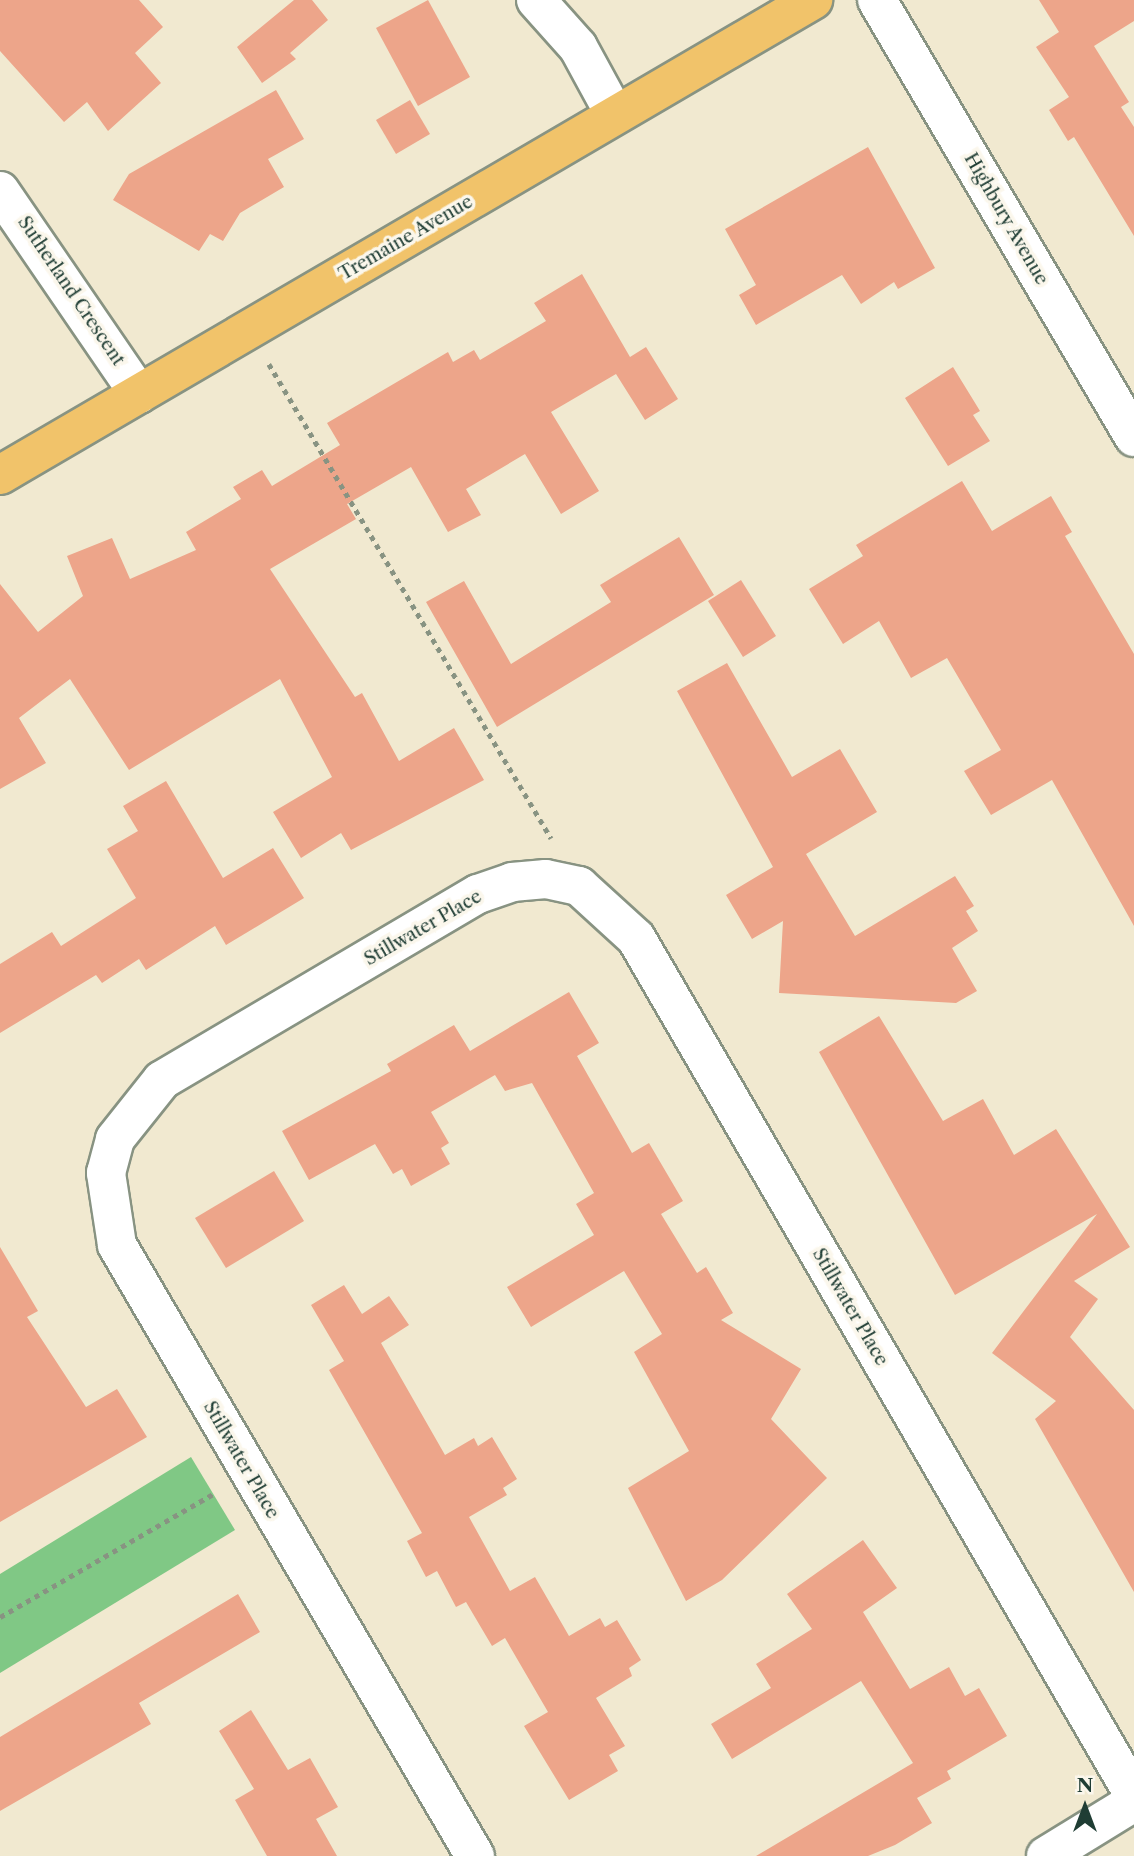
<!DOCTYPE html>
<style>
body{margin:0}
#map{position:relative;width:1134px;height:1856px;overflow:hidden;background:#f1e9d0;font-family:"Libre Caslon Text",serif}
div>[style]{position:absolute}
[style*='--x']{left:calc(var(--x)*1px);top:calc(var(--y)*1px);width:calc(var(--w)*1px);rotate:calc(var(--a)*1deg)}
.green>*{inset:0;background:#80c885}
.building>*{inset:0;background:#eda58a}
.path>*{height:4.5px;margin-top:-2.25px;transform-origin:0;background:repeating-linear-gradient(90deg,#889382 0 5px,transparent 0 10px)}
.roads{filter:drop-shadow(2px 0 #889382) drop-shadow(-2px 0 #889382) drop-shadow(0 2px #889382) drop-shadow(0 -2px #889382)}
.minor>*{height:38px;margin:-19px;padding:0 19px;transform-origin:19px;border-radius:19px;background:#fff}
.major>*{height:38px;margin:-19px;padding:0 19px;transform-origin:19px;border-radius:19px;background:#f1c36a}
span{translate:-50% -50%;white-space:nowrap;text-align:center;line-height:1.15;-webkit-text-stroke:7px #fbf7ec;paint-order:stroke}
.street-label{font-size:18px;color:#1f3d34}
.north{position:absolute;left:1050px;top:1772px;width:70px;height:70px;-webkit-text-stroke:5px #fbf7ec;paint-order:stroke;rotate:0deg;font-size:19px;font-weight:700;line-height:28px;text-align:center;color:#1f3d34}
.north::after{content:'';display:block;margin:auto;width:24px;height:32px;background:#1f3d34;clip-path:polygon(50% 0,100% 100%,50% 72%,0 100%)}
</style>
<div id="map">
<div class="green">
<div style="clip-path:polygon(191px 1457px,235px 1530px,0 1673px,0 1574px)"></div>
</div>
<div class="building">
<div style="clip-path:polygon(0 0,139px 0,163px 27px,135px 53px,161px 83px,108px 131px,87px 102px,64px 122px,0 51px)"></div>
<div style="clip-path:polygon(294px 0,312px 0,328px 20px,290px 53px,296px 59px,262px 83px,237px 47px)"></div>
<div style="clip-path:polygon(428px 0,470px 77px,418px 106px,376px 28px)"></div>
<div style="clip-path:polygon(1039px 0,1134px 0,1134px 21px,1094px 46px,1129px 102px,1121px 107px,1134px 127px,1134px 236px,1074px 137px,1068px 141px,1049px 110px,1069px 97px,1036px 47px,1059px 32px)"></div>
<div style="clip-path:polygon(276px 90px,304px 139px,268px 159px,284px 187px,240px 213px,223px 241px,210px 234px,199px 251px,113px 200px,129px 174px)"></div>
<div style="clip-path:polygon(410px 100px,430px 134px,396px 154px,376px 120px)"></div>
<div style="clip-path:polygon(868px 147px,935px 268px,898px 289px,894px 282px,861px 304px,842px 275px,756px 325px,739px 295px,756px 285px,725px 229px)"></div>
<div style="clip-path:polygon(582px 274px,630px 357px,646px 347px,678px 399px,645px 420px,616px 374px,551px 412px,599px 491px,561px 514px,525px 454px,466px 489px,481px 515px,448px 532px,411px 467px,347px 504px,356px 519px,270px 569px,355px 697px,362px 693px,399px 761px,454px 728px,484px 780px,351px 850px,341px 833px,301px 858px,273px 812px,332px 777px,280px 679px,129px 770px,70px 679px,19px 718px,46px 763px,0 789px,0 584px,38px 632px,83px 596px,67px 556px,112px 538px,130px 579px,196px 550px,186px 532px,241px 499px,233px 487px,262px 470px,272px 486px,340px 445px,327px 423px,448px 352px,453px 362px,474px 350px,480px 360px,546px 321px,534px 303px)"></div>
<div style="clip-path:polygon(953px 367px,980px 411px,973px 415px,990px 441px,948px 466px,905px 398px)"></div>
<div style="clip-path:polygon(962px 481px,992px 531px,1051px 496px,1072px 532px,1065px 536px,1134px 654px,1134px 926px,1052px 780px,991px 815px,964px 771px,1001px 750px,947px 658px,911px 678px,879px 621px,843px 644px,809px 589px,863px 556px,856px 545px)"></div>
<div style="clip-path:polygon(679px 537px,714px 595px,497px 727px,426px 602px,464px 581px,511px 664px,611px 602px,600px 585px)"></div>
<div style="clip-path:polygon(741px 580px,776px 636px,743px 657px,708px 601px)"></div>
<div style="clip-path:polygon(727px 663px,792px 777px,840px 749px,877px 812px,806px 854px,855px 936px,955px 876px,974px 906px,966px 911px,978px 931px,952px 948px,977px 991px,956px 1003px,779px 993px,783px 921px,752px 939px,726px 895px,773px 867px,677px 691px)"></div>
<div style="clip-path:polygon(166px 781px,223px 878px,273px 848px,304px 898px,226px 945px,215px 926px,146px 970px,139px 959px,102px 983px,96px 975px,0 1033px,0 964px,52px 932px,61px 946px,136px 898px,107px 849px,138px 831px,123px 806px)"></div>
<div style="clip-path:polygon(569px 992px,599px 1043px,577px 1056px,632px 1153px,649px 1143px,683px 1201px,661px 1214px,697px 1273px,706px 1267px,733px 1313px,721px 1320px,801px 1369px,771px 1419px,827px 1478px,722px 1580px,686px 1601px,628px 1488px,689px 1451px,634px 1352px,662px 1334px,624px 1271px,531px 1327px,507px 1287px,594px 1235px,576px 1204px,594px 1193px,532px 1083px,505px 1091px,495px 1075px,431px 1112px,449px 1143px,441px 1148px,450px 1164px,411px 1186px,402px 1169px,393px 1174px,375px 1144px,309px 1180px,282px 1131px,391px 1071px,387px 1064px,454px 1025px,470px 1051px)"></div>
<div style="clip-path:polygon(879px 1016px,943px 1121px,983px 1099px,1014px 1155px,1056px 1129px,1130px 1247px,1074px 1281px,1098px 1299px,1070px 1337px,1134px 1410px,1134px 1592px,1035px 1419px,1056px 1401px,992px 1353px,1097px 1214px,955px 1295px,819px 1052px)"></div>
<div style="clip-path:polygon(274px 1171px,304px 1221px,226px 1268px,195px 1218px)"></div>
<div style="clip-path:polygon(0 1247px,38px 1311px,27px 1317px,86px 1407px,117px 1389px,147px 1437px,0 1522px)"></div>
<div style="clip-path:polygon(344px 1285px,362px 1314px,389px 1296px,409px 1325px,381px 1343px,445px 1455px,474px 1438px,478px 1446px,492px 1437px,517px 1479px,503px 1488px,507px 1495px,469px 1517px,510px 1591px,535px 1577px,569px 1636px,600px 1618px,605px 1627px,617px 1620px,641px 1660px,629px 1668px,632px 1676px,596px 1698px,625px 1746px,609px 1755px,618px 1771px,569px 1800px,524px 1726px,548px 1712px,505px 1638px,492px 1646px,466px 1602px,456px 1607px,437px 1571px,426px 1577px,407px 1541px,422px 1533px,329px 1370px,344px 1361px,311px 1305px)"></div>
<div style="clip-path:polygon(863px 1540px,897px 1588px,863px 1612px,910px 1689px,949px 1667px,965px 1696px,979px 1688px,1007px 1736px,947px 1771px,951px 1779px,917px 1798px,932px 1823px,895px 1845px,868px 1856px,756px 1856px,913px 1763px,861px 1681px,732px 1759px,711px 1724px,771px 1688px,756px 1664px,812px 1629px,787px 1594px)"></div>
<div style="clip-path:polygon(238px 1594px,260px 1632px,139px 1703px,151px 1724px,0 1811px,0 1737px)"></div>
<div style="clip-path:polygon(251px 1710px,288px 1770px,310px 1758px,338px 1807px,316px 1819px,337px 1856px,267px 1856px,235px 1800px,254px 1789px,219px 1731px)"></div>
</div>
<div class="path">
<div style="--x:269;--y:364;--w:552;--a:59.25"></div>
<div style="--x:0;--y:1617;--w:248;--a:-30"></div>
</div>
<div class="roads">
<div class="minor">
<div style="--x:536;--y:0;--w:63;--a:48.2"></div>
<div style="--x:578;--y:47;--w:77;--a:61.4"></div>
<div style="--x:877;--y:0;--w:507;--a:59.54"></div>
<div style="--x:0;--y:191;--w:246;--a:55.6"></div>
<div style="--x:475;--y:1856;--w:708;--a:-120.37"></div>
<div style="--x:117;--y:1245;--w:73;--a:-98.7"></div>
<div style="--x:106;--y:1173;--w:35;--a:-75"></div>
<div style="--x:115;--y:1139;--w:75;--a:-51.5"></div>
<div style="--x:162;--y:1080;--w:367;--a:-30.5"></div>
<div style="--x:478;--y:894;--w:36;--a:-19"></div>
<div style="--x:512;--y:882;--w:34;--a:-5"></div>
<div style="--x:546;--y:879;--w:34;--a:12"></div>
<div style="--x:579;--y:886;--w:77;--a:42.4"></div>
<div style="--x:636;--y:938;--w:991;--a:59.84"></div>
<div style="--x:1046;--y:1856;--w:103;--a:-31.5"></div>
</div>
<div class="major">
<div style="--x:0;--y:475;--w:942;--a:-30.3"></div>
</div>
</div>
<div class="street-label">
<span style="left:1006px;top:219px;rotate:60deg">Highbury Avenue</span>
<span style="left:406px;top:238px;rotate:-30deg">Tremaine Avenue</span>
<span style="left:71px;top:291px;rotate:56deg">Sutherland Crescent</span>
<span style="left:423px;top:928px;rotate:-30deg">Stillwater Place</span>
<span style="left:850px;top:1307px;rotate:60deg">Stillwater Place</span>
<span style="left:241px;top:1460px;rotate:60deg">Stillwater Place</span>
</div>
<div class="north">N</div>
</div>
